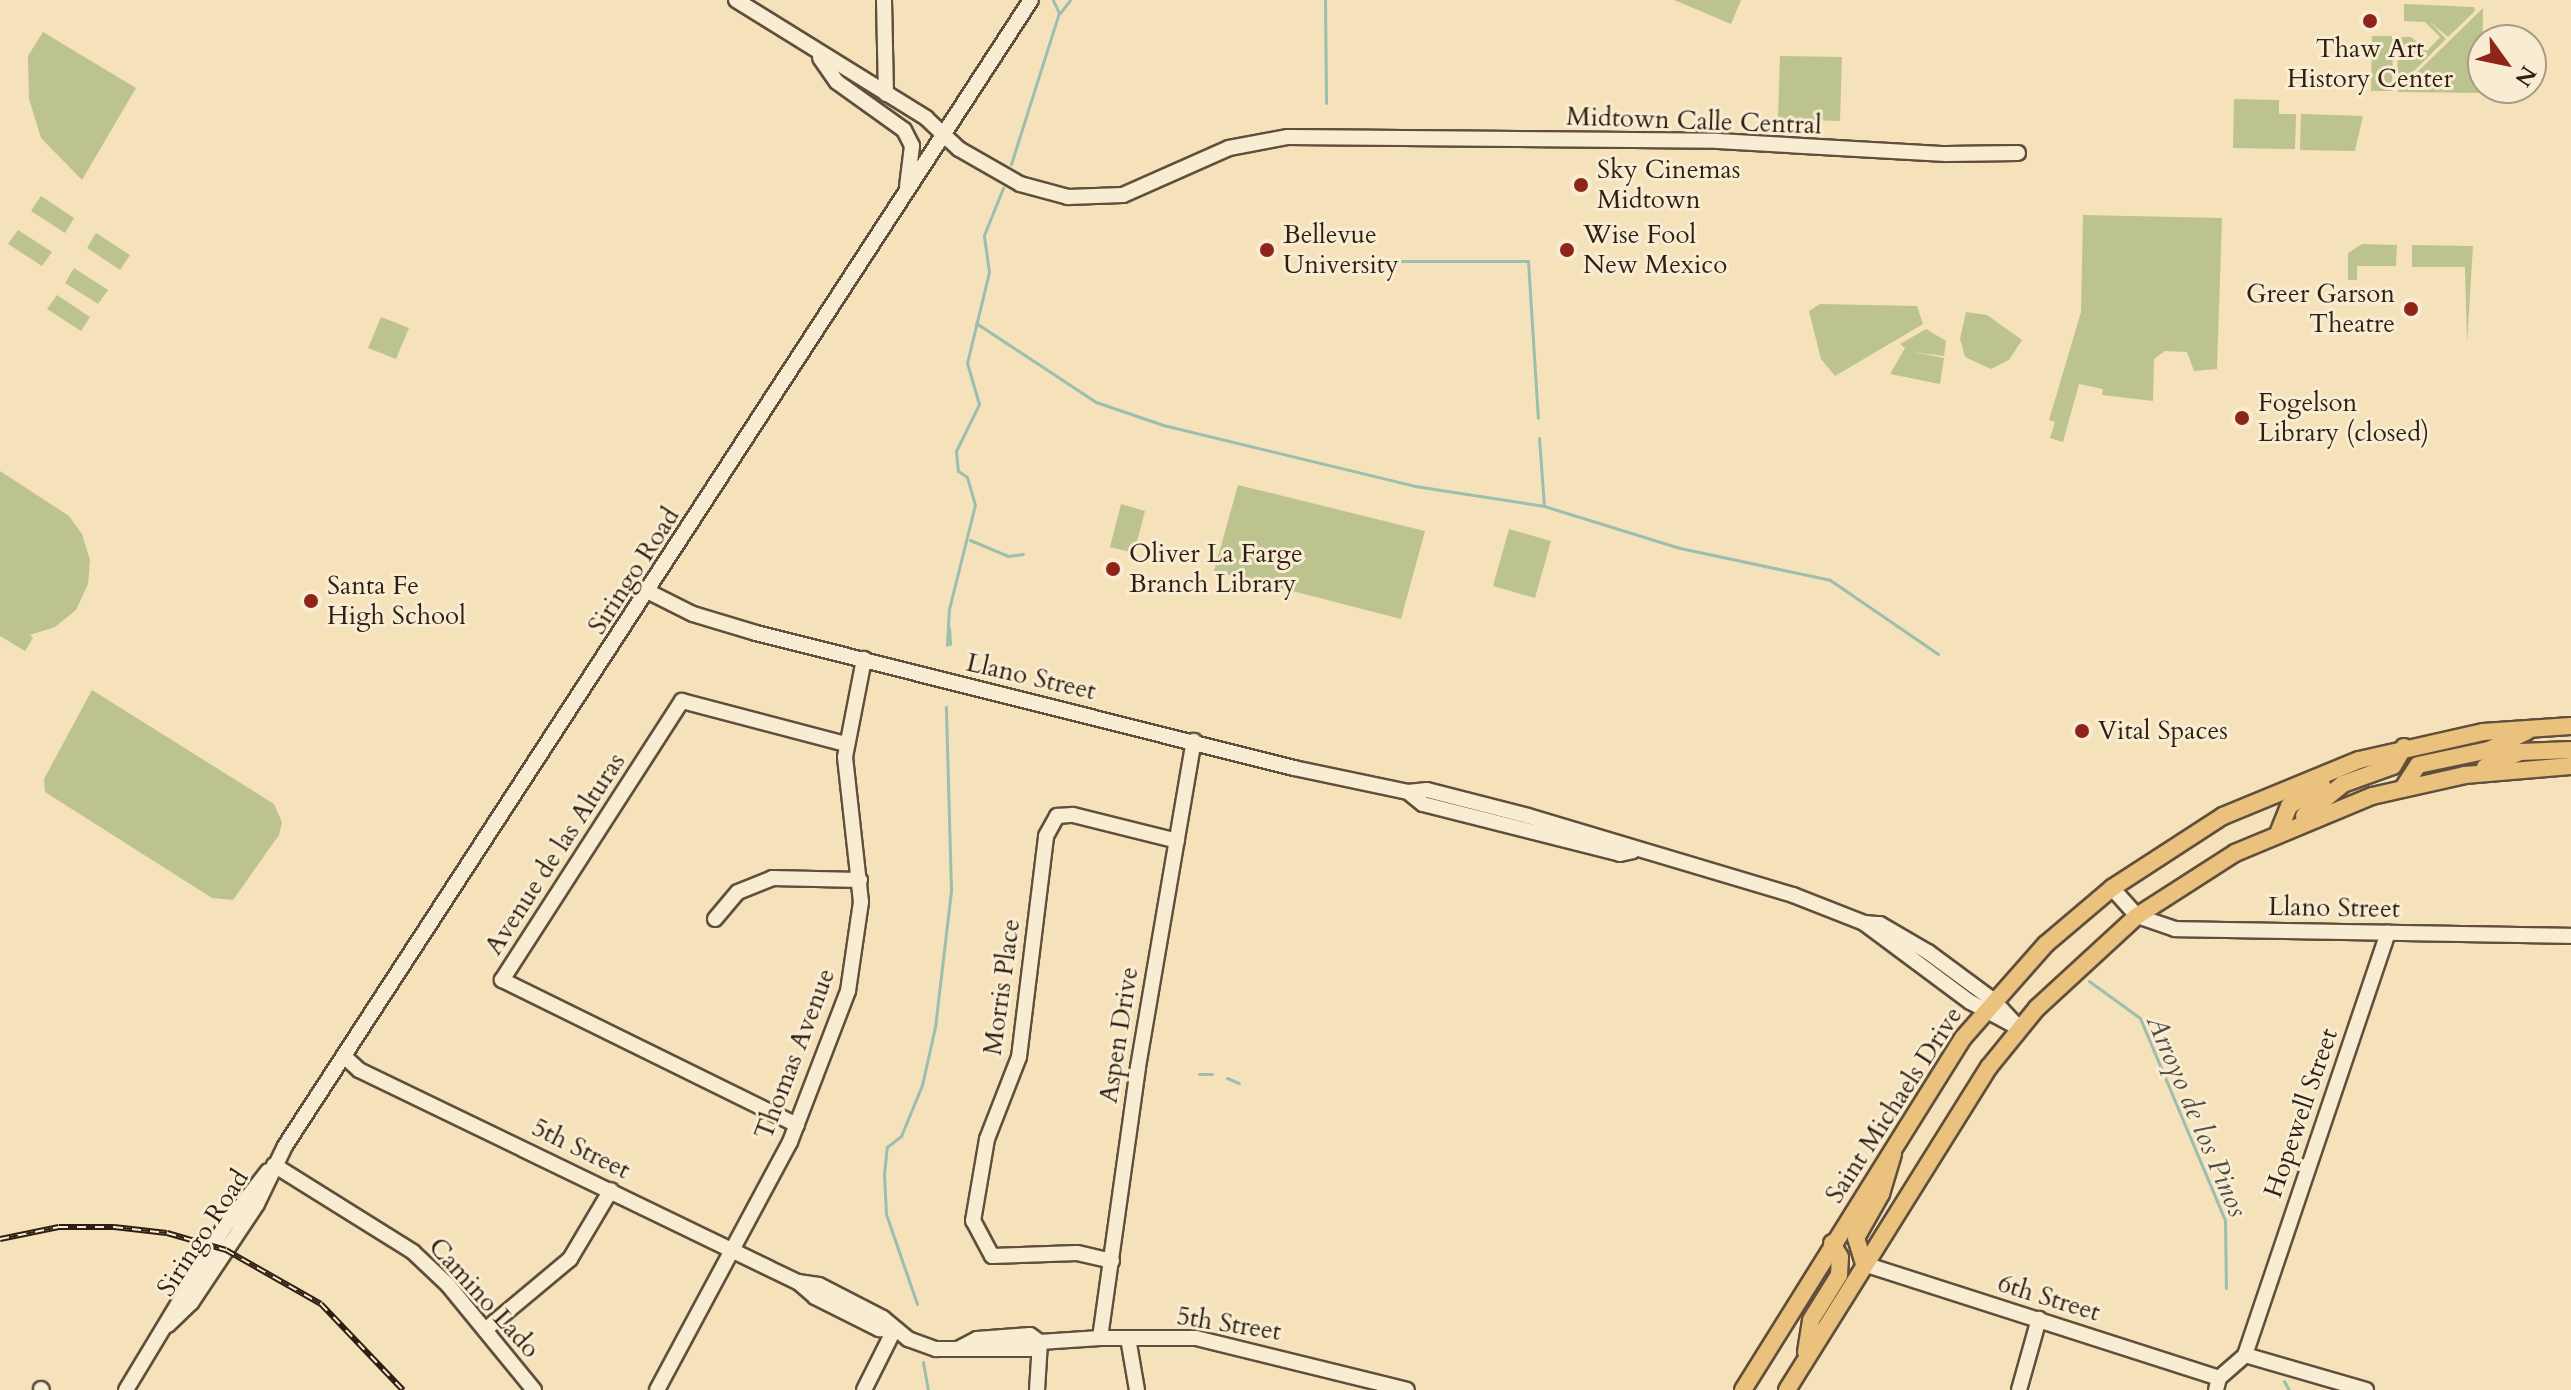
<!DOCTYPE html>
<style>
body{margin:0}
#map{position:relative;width:2571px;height:1390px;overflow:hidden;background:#f5e2ba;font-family:Cardo,serif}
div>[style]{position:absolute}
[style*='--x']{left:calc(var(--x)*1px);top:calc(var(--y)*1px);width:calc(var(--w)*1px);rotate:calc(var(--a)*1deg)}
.green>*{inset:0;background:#bdc38f}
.stream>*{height:3px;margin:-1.5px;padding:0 1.5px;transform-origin:1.5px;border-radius:1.5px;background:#9cbeaf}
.roads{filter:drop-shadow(2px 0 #604f3c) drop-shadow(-2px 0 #604f3c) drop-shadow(0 2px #604f3c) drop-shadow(0 -2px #604f3c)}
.minor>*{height:14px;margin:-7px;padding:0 7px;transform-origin:7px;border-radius:7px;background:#f8ecd2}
.major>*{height:16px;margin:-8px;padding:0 8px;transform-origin:8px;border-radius:8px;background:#eac17d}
.rail>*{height:6px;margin-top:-3px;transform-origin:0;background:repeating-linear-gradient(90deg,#f8ecd2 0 9px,#2f1e12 0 18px);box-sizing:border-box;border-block:2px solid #2f1e12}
.dots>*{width:22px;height:22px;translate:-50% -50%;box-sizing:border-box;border:4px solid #f8ecd2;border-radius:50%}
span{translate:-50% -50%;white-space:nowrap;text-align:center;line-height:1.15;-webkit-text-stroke:6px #f8ecd2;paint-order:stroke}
.poi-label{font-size:26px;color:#2f1e12}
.left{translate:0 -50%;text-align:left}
.right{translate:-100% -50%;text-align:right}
.street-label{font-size:26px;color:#2f1e12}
.water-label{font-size:28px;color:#504e41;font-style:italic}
.north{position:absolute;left:2467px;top:24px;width:80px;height:80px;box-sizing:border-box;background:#f8ecd2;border:2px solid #a89a85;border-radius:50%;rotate:123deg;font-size:22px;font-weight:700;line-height:32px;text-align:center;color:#2f1e12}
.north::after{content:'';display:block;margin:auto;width:28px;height:36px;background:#8f2418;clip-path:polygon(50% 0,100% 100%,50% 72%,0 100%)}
</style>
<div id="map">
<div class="green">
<div style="clip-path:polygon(1674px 0,1741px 0,1731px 24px)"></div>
<div style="clip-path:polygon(2404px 4px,2474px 7px,2475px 11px,2448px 37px,2430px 22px,2446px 39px,2397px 88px,2398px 37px,2411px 37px,2427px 51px,2440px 37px,2425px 22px,2404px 21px)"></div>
<div style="clip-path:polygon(2483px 8px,2482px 93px,2397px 92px)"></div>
<div style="clip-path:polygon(43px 32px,136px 88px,82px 180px,41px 138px,29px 99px,28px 56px)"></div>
<div style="clip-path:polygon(2372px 36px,2393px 36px,2392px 91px,2371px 91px)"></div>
<div style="clip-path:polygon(1780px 56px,1842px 57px,1840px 121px,1778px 119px)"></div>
<div style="clip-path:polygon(2234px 99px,2279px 100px,2279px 114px,2296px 114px,2295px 149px,2233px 148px)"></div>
<div style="clip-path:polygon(2301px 114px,2363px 116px,2355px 151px,2300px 150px)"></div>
<div style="clip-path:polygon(41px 196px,74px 218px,65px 233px,31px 211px)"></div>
<div style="clip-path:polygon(2083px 215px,2222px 218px,2217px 369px,2194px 371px,2187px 352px,2165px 351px,2154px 359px,2153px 401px,2102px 395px,2103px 389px,2079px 384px,2063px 442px,2050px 438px,2055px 422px,2049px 420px,2081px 312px)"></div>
<div style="clip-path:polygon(18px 230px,52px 252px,42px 266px,8px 244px)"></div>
<div style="clip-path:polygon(96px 233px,130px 255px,120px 270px,87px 248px)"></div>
<div style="clip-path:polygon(2362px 244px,2397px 245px,2396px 266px,2357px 266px,2357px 280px,2348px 280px,2348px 253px)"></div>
<div style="clip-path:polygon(2412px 245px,2473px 246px,2467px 343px,2465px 267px,2412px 267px)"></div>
<div style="clip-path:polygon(74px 268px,108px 290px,98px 304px,65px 283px)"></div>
<div style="clip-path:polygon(57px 295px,90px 317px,81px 331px,47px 309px)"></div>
<div style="clip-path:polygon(1820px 304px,1917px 306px,1923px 324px,1835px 376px,1821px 359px,1809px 311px)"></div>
<div style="clip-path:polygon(1966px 312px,1987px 315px,2022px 340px,2009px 360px,1991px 369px,1965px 357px,1960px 339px)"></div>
<div style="clip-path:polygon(381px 317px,409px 328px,396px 359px,368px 348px)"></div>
<div style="clip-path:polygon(1926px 329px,1946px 341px,1944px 356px,1913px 352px,1944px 358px,1940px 384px,1890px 374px,1905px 348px,1900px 344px)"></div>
<div style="clip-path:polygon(0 471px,69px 516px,82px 534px,90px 560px,88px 584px,76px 610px,55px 627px,30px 635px,33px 638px,25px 651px,0 636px)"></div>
<div style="clip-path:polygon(1238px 485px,1425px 531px,1401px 619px,1214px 571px)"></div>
<div style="clip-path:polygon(1121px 504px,1145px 511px,1134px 553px,1110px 547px)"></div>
<div style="clip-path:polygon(1509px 529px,1551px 541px,1535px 598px,1493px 586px)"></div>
<div style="clip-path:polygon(92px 690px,274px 804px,282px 822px,279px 835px,233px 900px,212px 898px,45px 792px,44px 779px)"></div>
</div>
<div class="stream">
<div style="--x:1325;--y:0;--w:103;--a:89.4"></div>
<div style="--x:1060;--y:13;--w:16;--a:-52"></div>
<div style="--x:1011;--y:164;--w:158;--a:-72.4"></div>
<div style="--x:1059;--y:13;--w:14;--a:-115"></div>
<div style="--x:1385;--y:261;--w:143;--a:0"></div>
<div style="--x:1528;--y:261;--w:157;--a:86.4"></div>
<div style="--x:976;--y:323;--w:144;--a:33.4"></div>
<div style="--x:1096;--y:402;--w:71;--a:18.9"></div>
<div style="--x:1163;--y:425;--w:259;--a:13.6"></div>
<div style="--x:1415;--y:486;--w:131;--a:8.8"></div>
<div style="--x:1539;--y:438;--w:68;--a:85.8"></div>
<div style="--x:1544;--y:506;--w:142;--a:17.2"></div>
<div style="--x:1680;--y:548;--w:153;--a:12"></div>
<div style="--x:1830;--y:580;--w:131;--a:34.4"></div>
<div style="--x:970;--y:540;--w:41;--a:22.8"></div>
<div style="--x:1008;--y:556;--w:15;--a:-8"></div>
<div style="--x:949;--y:628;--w:16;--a:86"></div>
<div style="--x:947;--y:645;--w:36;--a:-87"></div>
<div style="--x:949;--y:609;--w:107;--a:-76"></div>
<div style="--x:975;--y:505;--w:29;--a:-106"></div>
<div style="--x:967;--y:477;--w:11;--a:-146"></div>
<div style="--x:958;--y:471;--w:20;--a:-96"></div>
<div style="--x:956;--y:451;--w:52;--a:-63.9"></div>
<div style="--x:979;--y:404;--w:43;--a:-106.3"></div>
<div style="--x:967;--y:363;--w:94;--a:-76.4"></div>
<div style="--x:989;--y:272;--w:37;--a:-98"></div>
<div style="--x:984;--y:235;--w:51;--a:-68"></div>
<div style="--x:2089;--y:981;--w:63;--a:36"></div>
<div style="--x:2140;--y:1018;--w:219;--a:67.2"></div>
<div style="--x:2225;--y:1220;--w:68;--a:89.2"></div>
<div style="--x:1199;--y:1074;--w:13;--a:0"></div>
<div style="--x:1227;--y:1078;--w:13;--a:23"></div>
<div style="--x:917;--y:1304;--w:95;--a:-109"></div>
<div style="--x:886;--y:1214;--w:40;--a:-92.9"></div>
<div style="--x:884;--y:1174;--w:27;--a:-84"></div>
<div style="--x:887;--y:1147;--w:18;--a:-38"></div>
<div style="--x:901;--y:1136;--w:55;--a:-67.6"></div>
<div style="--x:922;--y:1085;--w:59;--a:-77.4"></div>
<div style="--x:935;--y:1027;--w:138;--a:-83.3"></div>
<div style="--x:951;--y:890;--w:183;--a:-91.6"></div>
<div style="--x:923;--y:1362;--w:28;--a:80"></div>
<div style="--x:2284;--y:1381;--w:10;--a:61"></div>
</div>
<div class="roads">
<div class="minor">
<div style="--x:736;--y:0;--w:224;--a:31.8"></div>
<div style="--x:926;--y:118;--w:45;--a:43.2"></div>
<div style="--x:959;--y:149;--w:70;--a:29.8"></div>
<div style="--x:1020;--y:184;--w:50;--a:15.2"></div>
<div style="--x:1068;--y:197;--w:55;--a:-2.1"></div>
<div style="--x:1123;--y:195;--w:116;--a:-23.9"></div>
<div style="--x:1229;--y:148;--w:60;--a:-10.6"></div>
<div style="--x:1288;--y:137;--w:430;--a:0.5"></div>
<div style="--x:1718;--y:141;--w:228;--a:3.3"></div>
<div style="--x:1946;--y:154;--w:72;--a:-0.8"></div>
<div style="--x:884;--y:0;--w:94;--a:88.8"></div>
<div style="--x:820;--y:58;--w:29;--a:55"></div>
<div style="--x:837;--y:82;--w:82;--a:35.6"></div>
<div style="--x:904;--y:130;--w:18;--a:63"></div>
<div style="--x:912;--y:146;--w:41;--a:97"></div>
<div style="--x:649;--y:592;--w:49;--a:26.6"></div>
<div style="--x:693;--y:614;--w:66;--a:16.8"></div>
<div style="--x:756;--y:633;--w:555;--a:14.09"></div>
<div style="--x:1294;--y:768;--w:116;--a:11.9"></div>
<div style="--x:1408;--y:792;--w:19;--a:-6"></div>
<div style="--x:1427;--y:790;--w:104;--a:14.4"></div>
<div style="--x:1528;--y:816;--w:277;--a:16.6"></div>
<div style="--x:1793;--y:895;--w:76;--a:21.5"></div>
<div style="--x:1408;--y:792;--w:19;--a:39"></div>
<div style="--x:1423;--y:804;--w:203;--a:14.2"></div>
<div style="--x:1620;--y:854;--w:13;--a:-13"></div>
<div style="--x:2112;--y:888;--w:38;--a:48"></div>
<div style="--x:2137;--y:916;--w:40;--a:18.9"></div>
<div style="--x:2175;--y:929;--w:396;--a:1"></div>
<div style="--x:715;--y:919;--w:35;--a:-50"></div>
<div style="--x:738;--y:892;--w:37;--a:-22"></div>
<div style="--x:772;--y:878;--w:88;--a:1.3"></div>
<div style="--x:1864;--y:923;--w:16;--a:4"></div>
<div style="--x:1880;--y:924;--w:56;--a:30.3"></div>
<div style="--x:1928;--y:952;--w:81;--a:36.4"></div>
<div style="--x:1993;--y:1000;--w:38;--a:47"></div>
<div style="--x:2019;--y:1028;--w:55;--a:-152"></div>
<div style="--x:1970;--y:1002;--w:132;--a:-143.3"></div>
<div style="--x:345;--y:1057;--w:19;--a:43"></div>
<div style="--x:359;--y:1070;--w:488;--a:25.8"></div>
<div style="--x:798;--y:1282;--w:23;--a:41"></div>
<div style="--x:815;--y:1297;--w:72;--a:26.6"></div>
<div style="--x:879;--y:1329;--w:15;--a:4"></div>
<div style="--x:797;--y:1125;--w:329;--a:-153.8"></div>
<div style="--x:502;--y:980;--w:332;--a:-57.2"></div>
<div style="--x:682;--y:701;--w:170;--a:14.7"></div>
<div style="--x:274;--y:1165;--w:164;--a:32"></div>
<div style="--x:413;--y:1252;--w:48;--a:43.3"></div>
<div style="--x:448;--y:1285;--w:136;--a:50.7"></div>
<div style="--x:1112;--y:1261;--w:36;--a:-167"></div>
<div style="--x:1077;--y:1253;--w:85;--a:178"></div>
<div style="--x:992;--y:1256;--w:40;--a:-118"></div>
<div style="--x:973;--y:1221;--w:83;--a:-80.3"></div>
<div style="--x:987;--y:1139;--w:88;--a:-68.7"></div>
<div style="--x:1019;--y:1057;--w:223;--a:-83"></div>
<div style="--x:1046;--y:836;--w:23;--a:-61"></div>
<div style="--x:1057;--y:816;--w:16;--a:-4"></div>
<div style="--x:1073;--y:815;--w:107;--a:14"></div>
<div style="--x:1864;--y:1264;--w:373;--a:17.8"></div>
<div style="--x:798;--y:1282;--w:21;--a:8"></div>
<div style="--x:819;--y:1285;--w:72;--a:27.3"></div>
<div style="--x:883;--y:1318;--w:33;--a:40"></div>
<div style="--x:908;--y:1339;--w:30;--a:20"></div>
<div style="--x:936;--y:1349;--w:94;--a:0"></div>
<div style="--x:1030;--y:1349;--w:12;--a:-35"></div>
<div style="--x:1040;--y:1342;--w:60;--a:-3.8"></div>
<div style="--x:1100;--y:1338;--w:96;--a:0"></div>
<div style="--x:1196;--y:1338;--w:217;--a:13.8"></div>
<div style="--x:168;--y:1325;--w:32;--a:-44"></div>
<div style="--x:191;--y:1303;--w:119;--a:-56.3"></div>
<div style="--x:257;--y:1204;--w:64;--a:-64.2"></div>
<div style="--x:285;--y:1146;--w:1367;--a:-56.94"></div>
<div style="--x:485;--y:1330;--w:111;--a:-39.9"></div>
<div style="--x:570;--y:1259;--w:80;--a:-59.3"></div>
<div style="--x:1100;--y:1338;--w:274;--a:-82"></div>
<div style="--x:1138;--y:1067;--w:331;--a:-80.3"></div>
<div style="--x:1128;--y:1338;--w:53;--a:80.2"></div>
<div style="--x:958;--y:1349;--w:21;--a:-28"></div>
<div style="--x:977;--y:1339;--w:53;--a:-4.3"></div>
<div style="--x:1030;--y:1335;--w:12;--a:35"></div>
<div style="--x:2245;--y:1355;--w:126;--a:16.1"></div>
<div style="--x:41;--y:1389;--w:1;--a:45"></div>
<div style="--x:126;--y:1390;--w:188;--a:-58.9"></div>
<div style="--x:223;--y:1229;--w:73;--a:-52.2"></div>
<div style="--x:657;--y:1390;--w:281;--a:-61.8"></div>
<div style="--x:790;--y:1142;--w:162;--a:-69"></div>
<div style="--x:848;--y:991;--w:90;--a:-81.7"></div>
<div style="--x:861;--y:902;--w:146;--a:-96.3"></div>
<div style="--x:845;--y:757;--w:100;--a:-79"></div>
<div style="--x:864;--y:1390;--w:67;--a:-63.4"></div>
<div style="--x:1037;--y:1390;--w:48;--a:-86.4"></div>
<div style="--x:2019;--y:1390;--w:74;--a:-74.3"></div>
<div style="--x:2216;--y:1390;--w:12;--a:-76"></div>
<div style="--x:2219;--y:1378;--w:35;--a:-41"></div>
<div style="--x:2245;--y:1355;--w:446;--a:-71.3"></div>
</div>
<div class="major">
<div style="--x:2485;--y:767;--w:38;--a:-23"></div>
<div style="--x:2520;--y:752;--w:51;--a:-2.2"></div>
<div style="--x:2403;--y:788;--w:27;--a:-57"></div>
<div style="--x:2418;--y:765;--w:73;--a:-11.9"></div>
<div style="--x:2489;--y:750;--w:43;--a:-26"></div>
<div style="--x:2304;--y:816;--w:50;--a:-39.4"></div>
<div style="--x:2343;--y:784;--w:53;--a:-19.8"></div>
<div style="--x:2393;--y:766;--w:22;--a:-60"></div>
<div style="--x:2279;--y:831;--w:27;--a:-68"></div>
<div style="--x:2289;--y:806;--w:39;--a:-31"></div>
<div style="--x:1864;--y:1264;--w:27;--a:-107"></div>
<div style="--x:1856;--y:1238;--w:51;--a:-60.4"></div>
<div style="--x:1881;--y:1194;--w:42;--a:-73.3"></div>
<div style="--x:1806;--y:1352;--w:32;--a:-81"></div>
<div style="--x:1811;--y:1320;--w:53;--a:-58.1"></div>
<div style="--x:1839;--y:1275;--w:18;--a:-87"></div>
<div style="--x:1840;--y:1257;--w:16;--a:-120"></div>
<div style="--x:1743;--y:1390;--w:415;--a:-58"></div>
<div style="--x:1963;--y:1038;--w:125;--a:-48.6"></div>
<div style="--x:2046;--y:944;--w:87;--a:-40.3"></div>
<div style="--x:2112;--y:888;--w:132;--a:-33"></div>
<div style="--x:2223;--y:816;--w:147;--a:-22.4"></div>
<div style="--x:2359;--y:760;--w:127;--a:-12.7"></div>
<div style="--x:2483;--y:732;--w:88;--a:-3.9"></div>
<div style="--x:1787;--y:1390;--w:381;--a:-58"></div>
<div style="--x:1989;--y:1067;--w:76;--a:-50.9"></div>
<div style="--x:2037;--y:1008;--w:136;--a:-42.6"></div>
<div style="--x:2137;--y:916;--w:117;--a:-32.7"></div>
<div style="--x:2235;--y:853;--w:148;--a:-22.6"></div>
<div style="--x:2372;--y:796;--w:95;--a:-12.7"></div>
<div style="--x:2465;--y:775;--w:106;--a:-4.9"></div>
</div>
</div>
<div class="rail">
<div style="--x:0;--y:1239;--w:60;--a:-11.5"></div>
<div style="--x:59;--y:1227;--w:55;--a:0"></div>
<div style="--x:114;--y:1227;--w:53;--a:6.5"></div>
<div style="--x:167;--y:1233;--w:61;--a:16.1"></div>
<div style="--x:226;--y:1250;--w:109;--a:29.6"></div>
<div style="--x:321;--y:1304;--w:119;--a:46.4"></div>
</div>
<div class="dots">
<div style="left:2370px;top:21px;background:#8f2418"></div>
<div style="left:1581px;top:185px;background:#8f2418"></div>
<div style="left:1267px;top:250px;background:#8f2418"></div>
<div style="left:1567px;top:250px;background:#8f2418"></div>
<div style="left:2411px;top:309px;background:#8f2418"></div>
<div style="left:2242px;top:418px;background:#8f2418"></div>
<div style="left:1113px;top:569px;background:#8f2418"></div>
<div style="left:311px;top:601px;background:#8f2418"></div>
<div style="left:2082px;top:731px;background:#8f2418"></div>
</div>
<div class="poi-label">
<span style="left:2370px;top:64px">Thaw Art<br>History Center</span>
<span class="left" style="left:1597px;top:185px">Sky Cinemas<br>Midtown</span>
<span class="left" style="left:1283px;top:250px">Bellevue<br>University</span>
<span class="left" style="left:1583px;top:250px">Wise Fool<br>New Mexico</span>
<span class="right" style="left:2395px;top:309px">Greer Garson<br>Theatre</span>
<span class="left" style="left:2258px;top:418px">Fogelson<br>Library (closed)</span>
<span class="left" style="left:1129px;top:569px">Oliver La Farge<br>Branch Library</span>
<span class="left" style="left:327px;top:601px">Santa Fe<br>High School</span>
<span class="left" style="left:2098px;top:731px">Vital Spaces</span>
</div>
<div class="street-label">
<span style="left:1694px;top:121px;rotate:2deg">Midtown Calle Central</span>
<span style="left:634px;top:571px;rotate:-57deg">Siringo Road</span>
<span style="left:1031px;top:677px;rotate:13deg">Llano Street</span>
<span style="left:555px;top:854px;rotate:-57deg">Avenue de las Alturas</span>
<span style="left:2334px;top:908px;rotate:1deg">Llano Street</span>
<span style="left:1002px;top:987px;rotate:-82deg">Morris Place</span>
<span style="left:1119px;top:1035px;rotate:-81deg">Aspen Drive</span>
<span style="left:795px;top:1054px;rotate:-69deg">Thomas Avenue</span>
<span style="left:1894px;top:1105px;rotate:-57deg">Saint Michaels Drive</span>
<span style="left:2301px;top:1113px;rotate:-71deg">Hopewell Street</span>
<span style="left:581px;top:1149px;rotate:26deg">5th Street</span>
<span style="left:203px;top:1233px;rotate:-57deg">Siringo Road</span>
<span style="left:484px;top:1298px;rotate:48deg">Camino Lado</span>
<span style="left:2049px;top:1298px;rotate:17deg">6th Street</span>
<span style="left:1229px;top:1324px;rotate:9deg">5th Street</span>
</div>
<div class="water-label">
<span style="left:2197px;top:1116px;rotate:67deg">Arroyo de los Pinos</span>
</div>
<div class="north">N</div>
</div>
